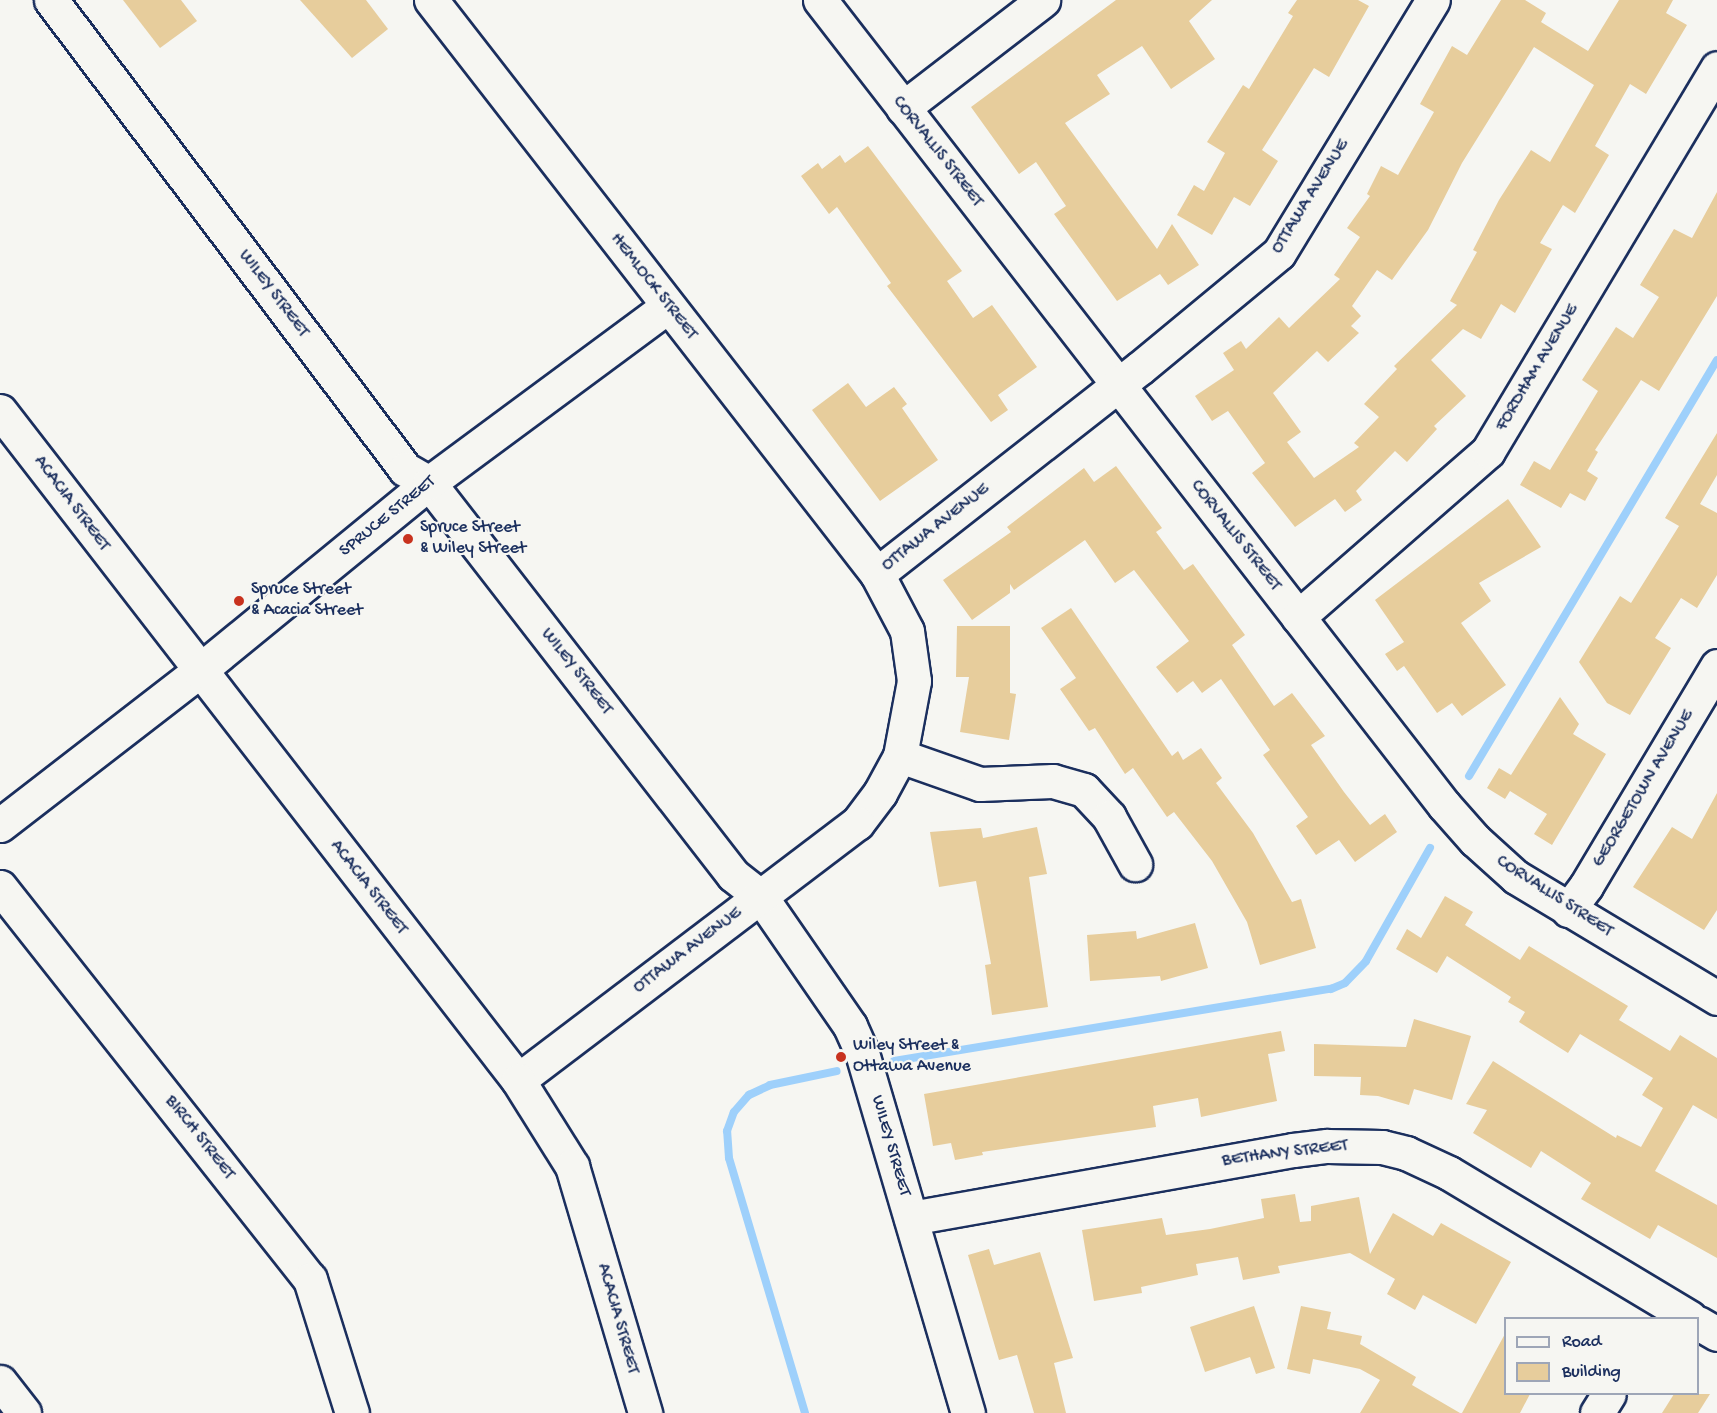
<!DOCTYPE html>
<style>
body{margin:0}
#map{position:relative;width:1717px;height:1413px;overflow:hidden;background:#f6f6f2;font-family:"Gochi Hand",sans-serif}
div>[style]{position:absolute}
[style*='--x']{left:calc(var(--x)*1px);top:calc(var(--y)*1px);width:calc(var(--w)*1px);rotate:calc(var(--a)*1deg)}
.stream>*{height:8px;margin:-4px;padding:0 4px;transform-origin:4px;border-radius:4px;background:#9ed0fb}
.building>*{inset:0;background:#e7cd9c}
.roads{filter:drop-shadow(2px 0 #1b2f5e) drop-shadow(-2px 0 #1b2f5e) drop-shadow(0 2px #1b2f5e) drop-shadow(0 -2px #1b2f5e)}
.minor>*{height:33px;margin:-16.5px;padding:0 16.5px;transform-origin:16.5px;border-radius:16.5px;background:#f6f6f2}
.dots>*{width:16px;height:16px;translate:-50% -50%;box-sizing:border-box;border:3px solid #f6f6f2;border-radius:50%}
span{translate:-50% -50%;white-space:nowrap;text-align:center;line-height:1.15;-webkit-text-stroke:4.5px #f6f6f2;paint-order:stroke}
.street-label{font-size:18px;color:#1b2f5e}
.poi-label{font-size:18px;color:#1b2f5e}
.left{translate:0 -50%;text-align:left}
.legend{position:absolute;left:1504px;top:1317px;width:195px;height:78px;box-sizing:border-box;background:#f6f6f2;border:2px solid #9ea6b7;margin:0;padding:8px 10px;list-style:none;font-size:18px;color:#1b2f5e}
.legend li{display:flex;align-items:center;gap:12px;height:30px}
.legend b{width:30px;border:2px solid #9ea6b7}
</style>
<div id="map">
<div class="stream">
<div style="--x:1469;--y:776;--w:484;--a:-59.2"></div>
<div style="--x:894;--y:1061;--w:443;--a:-9.4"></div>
<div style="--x:1331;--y:989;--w:15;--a:-23"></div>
<div style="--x:1345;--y:983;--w:30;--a:-46"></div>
<div style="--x:1366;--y:961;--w:130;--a:-60.5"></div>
<div style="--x:805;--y:1413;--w:266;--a:-106.6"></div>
<div style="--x:729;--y:1158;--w:27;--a:-94"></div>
<div style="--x:727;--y:1131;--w:20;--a:-70"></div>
<div style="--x:734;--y:1112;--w:23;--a:-49"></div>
<div style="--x:749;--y:1095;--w:23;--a:-25"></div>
<div style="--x:770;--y:1085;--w:68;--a:-11.8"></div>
</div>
<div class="building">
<div style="clip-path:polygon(123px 0,181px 0,197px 21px,160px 48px)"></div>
<div style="clip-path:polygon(300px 0,366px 0,388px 29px,352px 58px)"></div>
<div style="clip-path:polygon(1116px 0,1212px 0,1189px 21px,1215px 59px,1171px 89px,1142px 46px,1097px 75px,1110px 94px,1065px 123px,1157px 249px,1172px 224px,1199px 265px,1168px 285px,1160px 274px,1117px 301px,1054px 214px,1066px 206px,1036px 162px,1019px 174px,971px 107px)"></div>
<div style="clip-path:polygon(1297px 0,1358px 0,1369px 6px,1329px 77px,1314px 68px,1262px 150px,1278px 161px,1250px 206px,1234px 197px,1212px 235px,1177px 215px,1194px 185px,1204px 191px,1225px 153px,1207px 142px,1243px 85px,1249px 89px,1293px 16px,1288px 13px)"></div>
<div style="clip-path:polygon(evenodd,1501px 0,1525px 0,1546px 13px,1541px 22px,1588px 51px,1619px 0,1673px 0,1666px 13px,1687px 25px,1646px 94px,1630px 84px,1595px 146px,1609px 155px,1575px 213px,1563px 205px,1540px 243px,1552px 249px,1515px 313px,1501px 304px,1481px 339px,1463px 329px,1431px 360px,1466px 396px,1434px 426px,1437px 429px,1407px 462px,1395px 451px,1356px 491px,1362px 500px,1345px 512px,1335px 499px,1295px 527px,1252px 473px,1265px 463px,1228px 411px,1212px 421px,1195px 396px,1234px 370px,1223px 353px,1241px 341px,1246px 349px,1279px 317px,1289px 328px,1340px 279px,1334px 275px,1360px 237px,1347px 228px,1370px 196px,1367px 194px,1381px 166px,1398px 175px,1434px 112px,1420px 104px,1452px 46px,1467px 55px,1501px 0,1534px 47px,1594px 85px,1550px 162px,1531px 150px,1499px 200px,1473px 250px,1477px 252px,1450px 301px,1457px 305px,1394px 366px,1397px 369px,1364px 404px,1379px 417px,1354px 443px,1359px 447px,1314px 478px,1287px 442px,1301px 432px,1273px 393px,1317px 351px,1328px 362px,1359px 333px,1351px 326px,1361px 316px,1352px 306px,1377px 270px,1392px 280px,1428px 230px,1462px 163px,1534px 47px)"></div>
<div style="clip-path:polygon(868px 146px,962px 271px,947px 281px,973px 318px,992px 305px,1037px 367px,998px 395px,1008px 410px,991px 422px,887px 286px,891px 283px,837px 207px,829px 214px,801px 176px,818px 163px,822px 169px,840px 155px,845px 163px)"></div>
<div style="clip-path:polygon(1717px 192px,1717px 296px,1659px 391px,1641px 380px,1595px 450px,1598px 452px,1587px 471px,1598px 478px,1585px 501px,1570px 493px,1561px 508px,1520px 485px,1534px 461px,1550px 470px,1598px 391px,1582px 380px,1616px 327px,1633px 338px,1659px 297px,1640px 285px,1674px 229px,1692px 238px)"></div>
<div style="clip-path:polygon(848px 383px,866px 407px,894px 387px,907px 404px,902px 408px,938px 460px,880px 501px,812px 410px)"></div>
<div style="clip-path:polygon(1717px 433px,1717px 475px,1700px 504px,1717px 513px,1717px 575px,1697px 608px,1681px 598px,1655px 638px,1671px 648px,1630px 715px,1607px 703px,1579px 662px,1620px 596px,1631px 603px,1679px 526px,1665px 518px)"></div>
<div style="clip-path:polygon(1116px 466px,1162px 528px,1156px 532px,1184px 570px,1193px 564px,1245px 635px,1232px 645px,1274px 706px,1292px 693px,1325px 736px,1311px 745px,1344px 792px,1370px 825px,1385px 814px,1397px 832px,1355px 862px,1339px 840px,1316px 855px,1296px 826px,1308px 817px,1263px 755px,1270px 750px,1221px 679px,1202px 693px,1193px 681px,1177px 693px,1156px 667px,1189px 641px,1134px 570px,1115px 583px,1085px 540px,1014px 590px,1010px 584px,1010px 593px,972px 620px,943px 580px,1011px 532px,1007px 527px,1084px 468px,1094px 482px)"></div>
<div style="clip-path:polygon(1508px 499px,1541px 547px,1479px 583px,1491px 601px,1461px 623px,1506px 685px,1462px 716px,1452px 703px,1437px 713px,1404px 666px,1397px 671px,1385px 654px,1404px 642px,1375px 600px)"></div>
<div style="clip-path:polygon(1071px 608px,1172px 756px,1178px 751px,1183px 760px,1201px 748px,1222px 778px,1216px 783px,1253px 833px,1292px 902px,1301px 899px,1316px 948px,1260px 965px,1247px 922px,1212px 861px,1174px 812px,1167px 817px,1133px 768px,1125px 774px,1095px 728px,1089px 731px,1060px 689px,1076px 678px,1041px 628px)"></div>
<div style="clip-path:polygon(957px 626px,1010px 626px,1010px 693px,1016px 694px,1009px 740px,960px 732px,969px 677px,956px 677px)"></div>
<div style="clip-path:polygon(1560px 697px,1579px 724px,1573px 734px,1606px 754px,1552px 845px,1534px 834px,1547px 814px,1510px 791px,1505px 799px,1487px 788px,1499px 768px,1511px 775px)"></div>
<div style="clip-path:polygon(1717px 793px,1717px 910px,1704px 930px,1633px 887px,1672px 827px,1692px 839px)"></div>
<div style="clip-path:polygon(1037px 827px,1047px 874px,1029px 877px,1048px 1007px,992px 1015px,985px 965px,991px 964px,976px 881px,939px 887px,930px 832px,981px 828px,983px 838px)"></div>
<div style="clip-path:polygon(1445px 896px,1473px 912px,1465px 925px,1520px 960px,1529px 946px,1628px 1006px,1619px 1020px,1670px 1051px,1680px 1035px,1717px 1058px,1717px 1119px,1693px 1105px,1655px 1171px,1717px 1205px,1717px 1258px,1658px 1225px,1650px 1239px,1581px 1199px,1591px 1183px,1541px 1151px,1531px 1168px,1473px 1133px,1487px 1110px,1466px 1104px,1493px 1061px,1616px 1138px,1617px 1135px,1641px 1147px,1663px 1108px,1642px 1095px,1653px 1078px,1580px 1034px,1568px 1053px,1519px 1022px,1525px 1012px,1508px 1002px,1511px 997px,1447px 956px,1437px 973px,1396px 949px,1407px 929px,1421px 938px)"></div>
<div style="clip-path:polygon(1195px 923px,1208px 968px,1161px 981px,1160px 976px,1090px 981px,1087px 935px,1136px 931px,1137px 939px)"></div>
<div style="clip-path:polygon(1414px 1019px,1471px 1036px,1452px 1100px,1414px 1089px,1409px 1105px,1378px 1096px,1360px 1095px,1361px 1077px,1314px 1076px,1314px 1044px,1406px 1047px)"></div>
<div style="clip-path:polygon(1281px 1031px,1285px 1051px,1268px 1054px,1277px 1101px,1201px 1117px,1198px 1098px,1153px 1106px,1156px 1127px,982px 1152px,983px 1155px,955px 1160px,951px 1143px,933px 1146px,924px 1094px)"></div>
<div style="clip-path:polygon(1295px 1194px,1300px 1222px,1311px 1221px,1311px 1206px,1359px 1197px,1370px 1254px,1393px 1213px,1433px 1236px,1441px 1223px,1511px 1262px,1476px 1324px,1423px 1295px,1415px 1310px,1387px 1294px,1395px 1279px,1350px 1253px,1278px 1266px,1280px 1273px,1243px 1280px,1238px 1257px,1196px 1264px,1198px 1275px,1141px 1287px,1142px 1293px,1094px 1301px,1082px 1230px,1162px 1218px,1166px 1235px,1210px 1229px,1264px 1218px,1261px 1199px)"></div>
<div style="clip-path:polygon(989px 1249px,994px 1265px,1040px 1252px,1073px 1358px,1054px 1363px,1066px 1413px,1034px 1413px,1017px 1355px,999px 1360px,968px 1255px)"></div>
<div style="clip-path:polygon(1254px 1306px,1275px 1368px,1256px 1374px,1250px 1357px,1205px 1372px,1190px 1327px)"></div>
<div style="clip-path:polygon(1301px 1306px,1331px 1312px,1327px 1329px,1362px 1336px,1360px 1344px,1416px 1377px,1412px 1385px,1460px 1413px,1360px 1413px,1380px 1380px,1360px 1369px,1313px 1359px,1310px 1374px,1287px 1369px)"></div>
<div style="clip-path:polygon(1506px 1332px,1506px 1394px,1530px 1394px,1520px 1413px,1462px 1413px)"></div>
<div style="clip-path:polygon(1674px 1394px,1710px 1394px,1698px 1413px,1662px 1413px)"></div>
</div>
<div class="roads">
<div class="minor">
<div style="--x:51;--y:0;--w:588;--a:52.95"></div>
<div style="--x:405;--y:469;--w:28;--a:30"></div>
<div style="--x:429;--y:483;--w:496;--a:52.2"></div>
<div style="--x:733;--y:875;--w:36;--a:38"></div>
<div style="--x:761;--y:897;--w:157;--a:55.4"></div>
<div style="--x:850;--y:1026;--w:30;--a:66"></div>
<div style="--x:862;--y:1053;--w:375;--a:73.6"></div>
<div style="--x:431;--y:0;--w:727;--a:52.15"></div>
<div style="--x:877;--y:574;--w:64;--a:62.2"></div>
<div style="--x:907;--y:631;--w:50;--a:82"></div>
<div style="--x:914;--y:681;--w:76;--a:100.6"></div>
<div style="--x:900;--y:756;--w:42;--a:118.4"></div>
<div style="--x:880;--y:793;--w:38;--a:127"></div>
<div style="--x:857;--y:823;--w:425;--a:142.8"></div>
<div style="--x:820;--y:0;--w:1019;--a:52.22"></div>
<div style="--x:1444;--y:805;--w:47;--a:48.5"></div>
<div style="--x:1475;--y:840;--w:55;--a:42.1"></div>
<div style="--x:1516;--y:877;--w:235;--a:31"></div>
<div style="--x:903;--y:108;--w:177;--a:-37.6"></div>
<div style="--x:0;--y:411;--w:846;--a:52.25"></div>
<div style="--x:518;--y:1080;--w:102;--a:57.9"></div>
<div style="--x:572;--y:1166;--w:258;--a:73.5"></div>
<div style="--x:877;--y:574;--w:334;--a:-38.1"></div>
<div style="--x:1140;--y:368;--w:180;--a:-39.6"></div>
<div style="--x:1279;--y:253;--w:296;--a:-58.7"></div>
<div style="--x:1298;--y:617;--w:252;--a:-41.1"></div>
<div style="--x:1488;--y:451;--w:446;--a:-59.1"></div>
<div style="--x:900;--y:756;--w:85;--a:19.3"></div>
<div style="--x:980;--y:784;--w:73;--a:-2.4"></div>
<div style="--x:1053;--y:781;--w:32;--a:16"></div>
<div style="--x:1084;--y:790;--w:37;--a:47"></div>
<div style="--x:1109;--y:817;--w:54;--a:61"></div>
<div style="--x:0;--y:825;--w:252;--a:-37.7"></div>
<div style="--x:199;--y:671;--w:297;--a:-39.3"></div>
<div style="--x:429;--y:483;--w:297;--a:-36.5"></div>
<div style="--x:0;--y:887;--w:500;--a:51.7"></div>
<div style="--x:310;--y:1279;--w:140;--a:72.6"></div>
<div style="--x:1568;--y:910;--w:30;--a:-53"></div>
<div style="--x:1586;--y:886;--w:256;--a:-59.2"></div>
<div style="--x:911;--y:1218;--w:388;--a:-10.1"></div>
<div style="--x:1293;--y:1150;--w:34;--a:-7"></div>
<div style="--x:1327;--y:1146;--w:55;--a:1"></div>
<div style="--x:1382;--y:1147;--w:25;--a:14"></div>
<div style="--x:1406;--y:1153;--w:47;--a:24.9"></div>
<div style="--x:1449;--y:1173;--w:281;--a:31"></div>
<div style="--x:1698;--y:1323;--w:22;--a:30"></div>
<div style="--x:0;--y:1382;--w:39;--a:52"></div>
<div style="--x:1597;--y:1413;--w:22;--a:-58"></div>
</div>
</div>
<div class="dots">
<div style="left:408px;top:539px;background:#c8321e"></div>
<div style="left:239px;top:601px;background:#c8321e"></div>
<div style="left:841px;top:1057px;background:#c8321e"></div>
</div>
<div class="street-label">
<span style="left:937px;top:152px;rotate:52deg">CORVALLIS STREET</span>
<span style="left:1311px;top:197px;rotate:-58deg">OTTAWA AVENUE</span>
<span style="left:653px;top:287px;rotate:52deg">HEMLOCK STREET</span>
<span style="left:273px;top:294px;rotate:53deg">WILEY STREET</span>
<span style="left:1538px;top:368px;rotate:-59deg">FORDHAM AVENUE</span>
<span style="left:71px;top:504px;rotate:53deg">ACACIA STREET</span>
<span style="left:388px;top:517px;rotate:-39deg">SPRUCE STREET</span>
<span style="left:936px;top:528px;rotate:-38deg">OTTAWA AVENUE</span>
<span style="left:1235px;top:536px;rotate:52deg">CORVALLIS STREET</span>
<span style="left:576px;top:672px;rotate:52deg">WILEY STREET</span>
<span style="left:1644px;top:789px;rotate:-59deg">GEORGETOWN AVENUE</span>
<span style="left:368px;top:888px;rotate:52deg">ACACIA STREET</span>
<span style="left:1554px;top:897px;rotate:33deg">CORVALLIS STREET</span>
<span style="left:688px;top:951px;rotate:-37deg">OTTAWA AVENUE</span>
<span style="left:199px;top:1138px;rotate:52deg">BIRCH STREET</span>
<span style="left:890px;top:1146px;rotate:74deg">WILEY STREET</span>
<span style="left:1285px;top:1154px;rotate:-7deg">BETHANY STREET</span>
<span style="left:617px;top:1319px;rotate:74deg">ACACIA STREET</span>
</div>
<div class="poi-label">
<span class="left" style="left:420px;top:539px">Spruce Street<br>&amp; Wiley Street</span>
<span class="left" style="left:251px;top:601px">Spruce Street<br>&amp; Acacia Street</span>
<span class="left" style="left:853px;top:1057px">Wiley Street &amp;<br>Ottawa Avenue</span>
</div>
<ul class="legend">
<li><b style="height:8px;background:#f6f6f2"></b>Road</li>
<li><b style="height:16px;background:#e7cd9c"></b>Building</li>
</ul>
</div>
